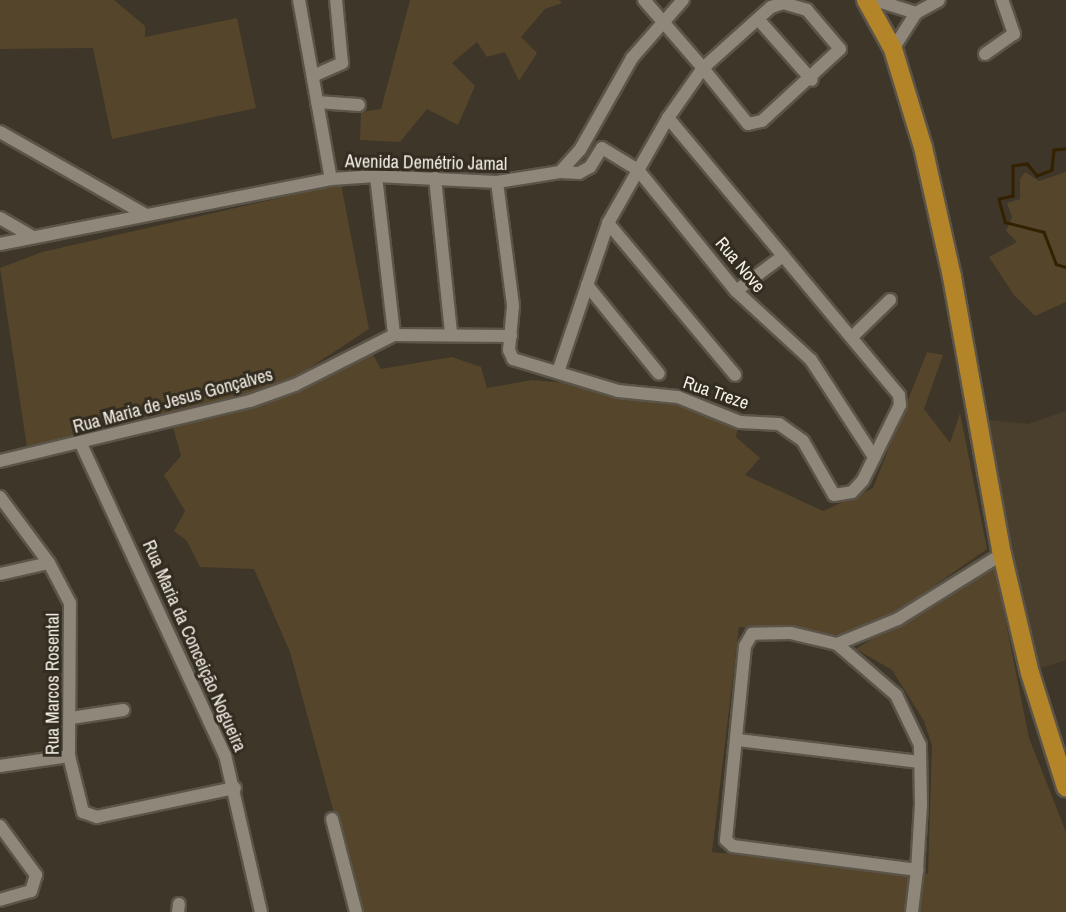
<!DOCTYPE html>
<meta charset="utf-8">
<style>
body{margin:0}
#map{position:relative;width:1066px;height:912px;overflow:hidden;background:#3d3629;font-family:"Archivo Narrow",sans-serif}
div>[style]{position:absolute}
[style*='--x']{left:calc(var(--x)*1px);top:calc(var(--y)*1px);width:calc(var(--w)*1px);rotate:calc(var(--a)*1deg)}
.built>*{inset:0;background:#4a3f2d}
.green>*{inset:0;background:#55452a}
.stream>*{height:2.5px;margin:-1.25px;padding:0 1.25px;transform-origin:1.25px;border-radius:1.25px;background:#332100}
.roads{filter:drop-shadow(2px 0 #5a5449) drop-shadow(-2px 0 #5a5449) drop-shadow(0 2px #5a5449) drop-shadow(0 -2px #5a5449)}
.minor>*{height:12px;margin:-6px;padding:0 6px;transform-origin:6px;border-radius:6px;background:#8f8779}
.highway>*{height:18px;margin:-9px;padding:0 9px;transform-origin:9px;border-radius:9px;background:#b38428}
span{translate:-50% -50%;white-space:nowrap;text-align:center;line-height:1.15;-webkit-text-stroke:6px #332c20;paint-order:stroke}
.street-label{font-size:18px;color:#f4efe7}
</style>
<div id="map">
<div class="built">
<div style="clip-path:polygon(1066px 411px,1066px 660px,1036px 670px,982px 419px,1028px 424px)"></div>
</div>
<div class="green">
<div style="clip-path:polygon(0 0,114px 0,145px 26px,145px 37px,237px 18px,256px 108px,112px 139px,93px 48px,0 49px)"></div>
<div style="clip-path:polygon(410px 0,559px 0,562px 3px,545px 9px,521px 37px,537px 53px,519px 81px,505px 52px,487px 57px,477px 42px,452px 63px,475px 86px,458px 125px,427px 109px,400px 142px,360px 140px,361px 112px,381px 109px)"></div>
<div style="clip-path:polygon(1025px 172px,1039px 181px,1066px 172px,1066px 302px,1035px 316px,1014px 295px,989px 257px,1017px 242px,1006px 231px,1012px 217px,1007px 203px,1020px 199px,1020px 179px)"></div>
<div style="clip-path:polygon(341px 184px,369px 329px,279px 388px,27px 448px,0 268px,42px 252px)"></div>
<div style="clip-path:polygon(927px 352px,943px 355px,924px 409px,950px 443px,960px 413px,987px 549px,872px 629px,835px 635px,739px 627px,712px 852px,928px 874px,932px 745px,924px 721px,892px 670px,856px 649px,994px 562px,1029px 738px,1066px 832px,1066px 912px,361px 912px,290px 652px,254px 569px,200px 567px,187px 541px,174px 531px,185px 511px,164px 475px,181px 456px,173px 427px,286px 397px,372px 353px,381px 369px,452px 357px,481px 367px,487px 388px,532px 380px,568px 383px,570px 376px,616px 396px,667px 402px,738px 426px,736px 437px,760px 458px,745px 475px,823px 511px,873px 488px)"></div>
</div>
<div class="stream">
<div style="--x:1066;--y:149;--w:12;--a:175"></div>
<div style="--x:1054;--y:150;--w:20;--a:96"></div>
<div style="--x:1052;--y:170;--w:16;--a:158"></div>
<div style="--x:1037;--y:176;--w:16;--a:-130"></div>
<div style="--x:1027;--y:164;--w:14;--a:172"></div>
<div style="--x:1013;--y:166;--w:30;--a:90"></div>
<div style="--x:1013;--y:196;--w:14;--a:168"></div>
<div style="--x:999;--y:199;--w:24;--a:75"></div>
<div style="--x:1005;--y:222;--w:40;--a:14.4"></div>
<div style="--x:1044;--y:232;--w:34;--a:69"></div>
<div style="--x:1056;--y:264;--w:10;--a:17"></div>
</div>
<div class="roads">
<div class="minor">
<div style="--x:299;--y:0;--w:182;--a:79.9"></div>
<div style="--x:875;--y:0;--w:43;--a:17.6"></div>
<div style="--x:758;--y:19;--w:81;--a:48.5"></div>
<div style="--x:893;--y:49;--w:43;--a:-57.4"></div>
<div style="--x:916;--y:13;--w:26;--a:-29"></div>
<div style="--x:985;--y:54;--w:35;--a:-35"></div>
<div style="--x:1014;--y:34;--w:36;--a:-109"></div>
<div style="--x:313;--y:76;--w:32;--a:-24"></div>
<div style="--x:342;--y:63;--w:63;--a:-95.4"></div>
<div style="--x:317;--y:102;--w:42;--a:4.1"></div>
<div style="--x:0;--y:132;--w:168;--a:29.6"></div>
<div style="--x:560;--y:172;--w:19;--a:3"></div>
<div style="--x:579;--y:173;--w:13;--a:-29"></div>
<div style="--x:590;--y:167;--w:22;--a:-58"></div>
<div style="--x:602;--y:148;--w:42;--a:31.4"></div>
<div style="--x:638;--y:170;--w:156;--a:51"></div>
<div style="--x:736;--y:291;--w:102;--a:42.6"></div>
<div style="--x:811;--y:360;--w:116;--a:57"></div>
<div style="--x:376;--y:176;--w:160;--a:83.5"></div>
<div style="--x:435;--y:178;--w:156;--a:84.1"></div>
<div style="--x:497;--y:182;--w:125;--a:82.6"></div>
<div style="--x:513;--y:306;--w:44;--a:95.2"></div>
<div style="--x:509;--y:350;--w:10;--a:66"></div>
<div style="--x:513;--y:359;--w:110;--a:16.9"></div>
<div style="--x:618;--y:391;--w:60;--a:5.7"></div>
<div style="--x:678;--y:397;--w:67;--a:22"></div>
<div style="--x:740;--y:422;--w:39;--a:3"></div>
<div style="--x:779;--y:424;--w:29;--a:35"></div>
<div style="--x:803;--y:441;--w:62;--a:60.1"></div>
<div style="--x:834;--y:495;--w:18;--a:-9"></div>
<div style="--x:852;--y:492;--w:16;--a:-47"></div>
<div style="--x:863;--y:480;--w:84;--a:-63.7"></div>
<div style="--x:900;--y:405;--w:10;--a:-96"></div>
<div style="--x:899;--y:395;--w:361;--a:-129.8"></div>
<div style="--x:0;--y:218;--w:36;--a:30"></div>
<div style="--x:608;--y:223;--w:198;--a:50.1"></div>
<div style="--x:0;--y:244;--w:337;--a:-11.1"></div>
<div style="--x:331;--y:179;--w:45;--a:-3.8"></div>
<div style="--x:376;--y:176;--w:121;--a:2.8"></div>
<div style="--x:497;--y:182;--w:64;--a:-9"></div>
<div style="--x:560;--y:172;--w:30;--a:-48"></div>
<div style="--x:580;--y:150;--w:106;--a:-60.5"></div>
<div style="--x:632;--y:58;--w:77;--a:-48.7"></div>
<div style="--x:587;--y:285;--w:114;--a:51"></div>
<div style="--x:736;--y:291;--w:59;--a:-36.7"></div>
<div style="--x:852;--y:337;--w:53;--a:-44.2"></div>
<div style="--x:558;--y:372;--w:157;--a:-71.4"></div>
<div style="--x:608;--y:223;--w:121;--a:-60.3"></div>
<div style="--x:668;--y:118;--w:61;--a:-55"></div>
<div style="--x:703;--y:68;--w:91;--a:-41.9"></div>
<div style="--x:771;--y:7;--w:13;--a:-18"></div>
<div style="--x:783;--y:3;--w:25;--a:16"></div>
<div style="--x:807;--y:10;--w:51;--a:49.8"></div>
<div style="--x:840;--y:49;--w:106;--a:137.3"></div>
<div style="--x:762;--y:121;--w:14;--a:168"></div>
<div style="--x:748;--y:124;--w:72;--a:-128.8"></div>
<div style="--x:703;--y:68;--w:90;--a:-130.9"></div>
<div style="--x:81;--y:444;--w:343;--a:65.2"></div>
<div style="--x:225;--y:755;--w:161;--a:77.1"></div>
<div style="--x:0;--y:461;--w:257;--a:-13.5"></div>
<div style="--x:250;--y:401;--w:48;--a:-19.6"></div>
<div style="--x:295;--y:385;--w:111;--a:-26.8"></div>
<div style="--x:394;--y:335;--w:117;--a:0.5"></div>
<div style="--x:0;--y:497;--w:82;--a:53.4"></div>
<div style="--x:49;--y:563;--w:45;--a:62.3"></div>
<div style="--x:70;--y:603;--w:153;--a:90.4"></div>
<div style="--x:69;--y:756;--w:58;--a:76"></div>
<div style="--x:83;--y:812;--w:15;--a:20"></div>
<div style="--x:97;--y:817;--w:141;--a:-11.9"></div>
<div style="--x:0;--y:574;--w:50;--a:-12.7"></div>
<div style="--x:837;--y:644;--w:66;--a:-22.3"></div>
<div style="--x:898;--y:619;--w:123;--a:-32"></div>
<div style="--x:71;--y:718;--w:53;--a:-8.7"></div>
<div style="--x:738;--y:740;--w:183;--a:6.9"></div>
<div style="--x:0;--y:766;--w:70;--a:-8.2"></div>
<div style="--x:332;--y:819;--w:96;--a:75.5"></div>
<div style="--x:0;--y:826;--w:61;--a:53.7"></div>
<div style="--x:36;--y:875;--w:17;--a:107"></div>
<div style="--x:31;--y:891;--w:32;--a:164"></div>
<div style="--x:178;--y:912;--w:8;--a:-83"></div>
<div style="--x:912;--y:912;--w:42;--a:-83.2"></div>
<div style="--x:917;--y:870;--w:65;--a:-86.5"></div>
<div style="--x:921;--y:805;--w:60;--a:-91"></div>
<div style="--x:920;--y:745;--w:55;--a:-115.6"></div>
<div style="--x:896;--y:695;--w:78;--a:-139.2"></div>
<div style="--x:837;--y:644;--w:47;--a:-166.6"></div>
<div style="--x:791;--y:633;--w:39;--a:179"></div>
<div style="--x:752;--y:634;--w:14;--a:120"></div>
<div style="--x:745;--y:646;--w:195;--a:95.6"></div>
<div style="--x:726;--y:840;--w:9;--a:41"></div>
<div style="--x:733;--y:846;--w:186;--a:7.4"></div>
</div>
<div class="highway">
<div style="--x:866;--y:0;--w:56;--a:61.1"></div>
<div style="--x:893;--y:49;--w:102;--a:73"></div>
<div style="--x:923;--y:147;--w:133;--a:77.4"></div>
<div style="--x:952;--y:277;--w:281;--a:79.8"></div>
<div style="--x:1002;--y:554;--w:122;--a:76.8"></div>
<div style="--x:1030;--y:673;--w:120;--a:72.5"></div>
</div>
</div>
<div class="street-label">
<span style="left:426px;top:163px;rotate:1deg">Avenida Demétrio Jamal</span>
<span style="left:740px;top:265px;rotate:50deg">Rua Nove</span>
<span style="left:716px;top:393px;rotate:19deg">Rua Treze</span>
<span style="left:173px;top:401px;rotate:-15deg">Rua Maria de Jesus Gonçalves</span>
<span style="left:194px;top:646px;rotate:66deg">Rua Maria da Conceição Nogueira</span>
<span style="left:53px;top:684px;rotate:-90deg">Rua Marcos Rosental</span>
</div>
</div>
